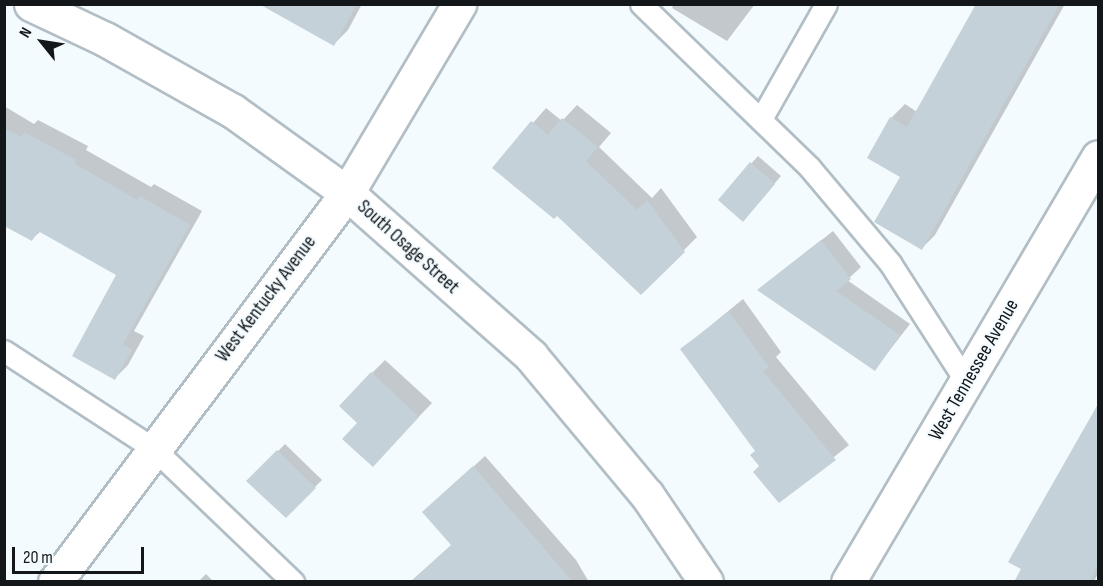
<!DOCTYPE html>
<style>
body{margin:0}
#map{position:relative;width:1103px;height:586px;overflow:hidden;background:#f3fbff;font-family:"Sofia Sans Condensed",sans-serif}
div>[style]{position:absolute}
[style*='--x']{left:calc(var(--x)*1px);top:calc(var(--y)*1px);width:calc(var(--w)*1px);rotate:calc(var(--a)*1deg)}
.shadow>*{inset:0;background:#0003}
.building>*{inset:0;background:#c5d1d8}
.roads{filter:drop-shadow(2px 0 #b2bec5) drop-shadow(-2px 0 #b2bec5) drop-shadow(0 2px #b2bec5) drop-shadow(0 -2px #b2bec5)}
.lane>*{height:21px;margin:-10.5px;padding:0 10.5px;transform-origin:10.5px;border-radius:10.5px;background:#fff}
.street>*{height:33px;margin:-16.5px;padding:0 16.5px;transform-origin:16.5px;border-radius:16.5px;background:#fff}
span{translate:-50% -50%;white-space:nowrap;text-align:center;line-height:1.15;-webkit-text-stroke:4.5px #f3fbff;paint-order:stroke}
.street-label{font-size:20px;color:#13171a}
.frame{position:absolute;inset:0;border:6px solid #13171a;pointer-events:none}
.north{position:absolute;left:12px;top:12px;width:60px;height:60px;-webkit-text-stroke:4px #f3fbff;paint-order:stroke;rotate:300deg;font-size:16px;font-weight:700;line-height:24px;text-align:center;color:#13171a}
.north::after{content:'';display:block;margin:auto;width:21px;height:27px;background:#13171a;clip-path:polygon(50% 0,100% 100%,50% 72%,0 100%)}
.scale{position:absolute;left:12px;top:547px;width:132px;height:27px;box-sizing:border-box;border:3px solid #13171a;border-top:0;padding-left:8px;font-size:18px;line-height:21px;white-space:nowrap;color:#13171a;-webkit-text-stroke:4px #f3fbff;paint-order:stroke}
</style>
<div id="map">
<div class="shadow">
<div style="clip-path:polygon(262px 4px,362px 4px,348px 30px,334px 44px)"></div>
<div style="clip-path:polygon(674px 4px,755px 4px,727px 41px,672px 8px)"></div>
<div style="clip-path:polygon(995px 4px,1065px 4px,935px 235px,922px 248px,891px 118px,905px 104px,917px 112px)"></div>
<div style="clip-path:polygon(577px 105px,611px 133px,599px 147px,652px 198px,661px 188px,697px 237px,641px 293px,557px 214px,494px 168px,546px 108px,562px 121px)"></div>
<div style="clip-path:polygon(4px 106px,34px 124px,38px 120px,88px 146px,86px 150px,151px 187px,154px 184px,202px 211px,134px 331px,144px 336px,128px 365px,115px 378px,118px 275px,41px 231px,32px 239px,4px 224px)"></div>
<div style="clip-path:polygon(758px 156px,781px 176px,750px 212px,720px 199px)"></div>
<div style="clip-path:polygon(833px 231px,861px 267px,847px 280px,910px 324px,875px 369px,760px 289px)"></div>
<div style="clip-path:polygon(743px 299px,781px 352px,776px 357px,849px 445px,779px 501px,757px 450px,682px 349px)"></div>
<div style="clip-path:polygon(385px 360px,432px 403px,386px 451px,360px 423px,372px 373px)"></div>
<div style="clip-path:polygon(1098px 408px,1098px 573px,1094px 582px,1016px 582px,1023px 568px,1010px 561px)"></div>
<div style="clip-path:polygon(285px 444px,322px 480px,286px 516px,249px 481px)"></div>
<div style="clip-path:polygon(485px 456px,576px 560px,589px 582px,410px 582px,453px 545px,424px 512px)"></div>
<div style="clip-path:polygon(206px 574px,214px 582px,198px 582px)"></div>
</div>
<div class="building">
<div style="clip-path:polygon(259px 4px,357px 4px,334px 46px)"></div>
<div style="clip-path:polygon(976px 4px,1060px 4px,922px 250px,874px 222px,900px 177px,867px 158px,890px 117px,907px 127px)"></div>
<div style="clip-path:polygon(562px 118px,598px 147px,586px 161px,637px 210px,647px 200px,685px 252px,641px 295px,557px 216px,554px 219px,492px 168px,531px 121px,548px 135px)"></div>
<div style="clip-path:polygon(4px 128px,21px 137px,24px 132px,76px 160px,74px 163px,137px 200px,140px 196px,190px 225px,123px 344px,132px 350px,115px 380px,72px 356px,116px 275px,38px 231px,32px 241px,4px 226px)"></div>
<div style="clip-path:polygon(750px 162px,775px 184px,743px 222px,718px 200px)"></div>
<div style="clip-path:polygon(821px 240px,851px 279px,836px 291px,900px 335px,875px 371px,757px 290px)"></div>
<div style="clip-path:polygon(729px 312px,769px 367px,763px 371px,836px 460px,779px 503px,753px 472px,759px 466px,750px 455px,755px 451px,680px 349px)"></div>
<div style="clip-path:polygon(371px 372px,419px 417px,373px 467px,342px 439px,357px 423px,339px 406px)"></div>
<div style="clip-path:polygon(1098px 404px,1098px 565px,1089px 582px,1014px 582px,1021px 569px,1008px 562px)"></div>
<div style="clip-path:polygon(277px 450px,316px 488px,286px 518px,246px 481px)"></div>
<div style="clip-path:polygon(473px 466px,573px 582px,410px 582px,451px 545px,422px 512px)"></div>
</div>
<div class="roads">
<div class="lane">
<div style="--x:641;--y:4;--w:235;--a:44.1"></div>
<div style="--x:810;--y:168;--w:124;--a:49.9"></div>
<div style="--x:890;--y:263;--w:143;--a:57.3"></div>
<div style="--x:761;--y:119;--w:132;--a:-60.5"></div>
<div style="--x:4;--y:351;--w:178;--a:33.1"></div>
<div style="--x:153;--y:448;--w:194;--a:43.7"></div>
</div>
<div class="street">
<div style="--x:31;--y:4;--w:82;--a:25.3"></div>
<div style="--x:105;--y:39;--w:147;--a:29.4"></div>
<div style="--x:233;--y:111;--w:140;--a:35.7"></div>
<div style="--x:347;--y:193;--w:246;--a:41.5"></div>
<div style="--x:531;--y:356;--w:181;--a:50.2"></div>
<div style="--x:647;--y:495;--w:105;--a:55.9"></div>
<div style="--x:55;--y:582;--w:486;--a:-53.1"></div>
<div style="--x:347;--y:193;--w:220;--a:-59.3"></div>
<div style="--x:848;--y:582;--w:493;--a:-59.5"></div>
</div>
</div>
<div class="street-label">
<span style="left:408px;top:247px;rotate:42deg">South Osage Street</span>
<span style="left:266px;top:299px;rotate:-53deg">West Kentucky Avenue</span>
<span style="left:974px;top:370px;rotate:-60deg">West Tennessee Avenue</span>
</div>
<div class="frame"></div>
<div class="north">N</div>
<div class="scale">20 m</div>
</div>
